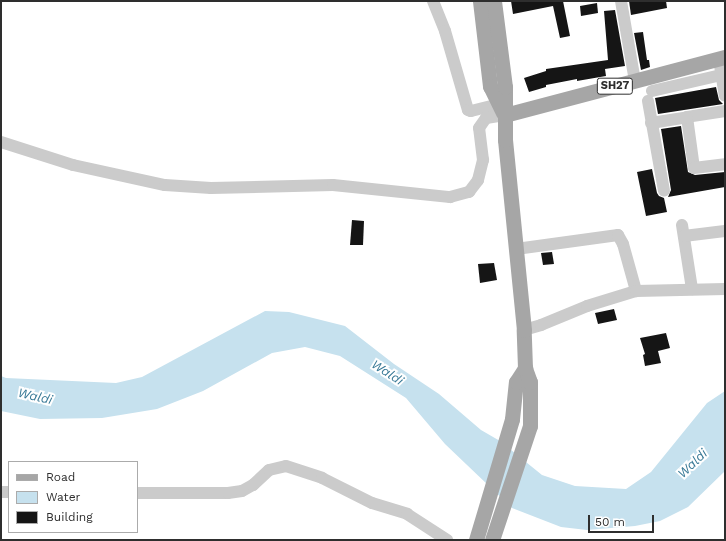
<!DOCTYPE html>
<style>
body{margin:0}
#map{position:relative;width:726px;height:541px;overflow:hidden;background:#fff;font-family:"Work Sans",sans-serif}
div>[style]{position:absolute}
[style*='--x']{left:calc(var(--x)*1px);top:calc(var(--y)*1px);width:calc(var(--w)*1px);rotate:calc(var(--a)*1deg)}
.water>*{inset:0;background:#c6e1ee}
.building>*{inset:0;background:#151515}
.minor>*{height:12px;margin:-6px;padding:0 6px;transform-origin:6px;border-radius:6px;background:#cbcbcb}
.major>*{height:15px;margin:-7.5px;padding:0 7.5px;transform-origin:7.5px;border-radius:7.5px;background:#a6a6a6}
span{translate:-50% -50%;white-space:nowrap;text-align:center;line-height:1.15;-webkit-text-stroke:4px #fff;paint-order:stroke}
.shield-label span{padding:1px 3px;background:#fff;border:1px solid;border-radius:3px;-webkit-text-stroke-width:0}
.shield-label{font-size:11px;color:#2e2e2e;font-weight:700}
.water-label{font-size:13px;color:#377895;font-style:italic}
.frame{position:absolute;inset:0;border:2px solid #2e2e2e;pointer-events:none}
.legend{position:absolute;left:8px;top:461px;width:130px;height:72px;box-sizing:border-box;background:#fff;border:1px solid #ababab;margin:0;padding:5px 7px;list-style:none;font-size:12px;color:#2e2e2e}
.legend li{display:flex;align-items:center;gap:8px;height:20px}
.legend b{width:20px;border:1px solid #ababab}
.scale{position:absolute;left:588px;top:515px;width:66px;height:18px;box-sizing:border-box;border:2px solid #2e2e2e;border-top:0;padding-left:5px;font-size:12px;line-height:14px;white-space:nowrap;color:#2e2e2e;-webkit-text-stroke:3px #fff;paint-order:stroke}
</style>
<div id="map">
<div class="water">
<div style="clip-path:polygon(265px 311px,289px 312px,345px 326px,394px 364px,439px 394px,481px 430px,500px 441px,542px 475px,575px 486px,626px 489px,651px 472px,707px 403px,725px 391px,725px 471px,688px 507px,660px 521px,635px 526px,587px 530px,561px 527px,512px 508px,445px 444px,406px 398px,340px 356px,305px 347px,272px 353px,203px 391px,157px 409px,102px 418px,40px 419px,1px 411px,1px 376px,6px 378px,116px 383px,142px 377px)"></div>
</div>
<div class="building">
<div style="clip-path:polygon(511px 1px,563px 1px,570px 36px,560px 38px,553px 6px,513px 14px)"></div>
<div style="clip-path:polygon(629px 1px,666px 1px,667px 8px,631px 15px)"></div>
<div style="clip-path:polygon(597px 3px,598px 13px,581px 16px,580px 6px)"></div>
<div style="clip-path:polygon(615px 10px,625px 66px,605px 69px,606px 76px,577px 81px,577px 79px,546px 85px,546px 87px,529px 92px,524px 78px,546px 71px,546px 69px,608px 60px,604px 11px)"></div>
<div style="clip-path:polygon(643px 32px,647px 60px,649px 60px,650px 67px,641px 70px,634px 33px)"></div>
<div style="clip-path:polygon(716px 87px,719px 100px,723px 104px,658px 114px,655px 98px)"></div>
<div style="clip-path:polygon(681px 126px,688px 172px,695px 175px,725px 172px,725px 187px,668px 197px,671px 190px,661px 129px)"></div>
<div style="clip-path:polygon(652px 169px,657px 193px,659px 196px,664px 198px,667px 212px,646px 216px,637px 172px)"></div>
<div style="clip-path:polygon(352px 220px,364px 221px,363px 245px,350px 245px)"></div>
<div style="clip-path:polygon(552px 252px,554px 264px,543px 265px,541px 253px)"></div>
<div style="clip-path:polygon(494px 263px,497px 280px,480px 283px,478px 264px)"></div>
<div style="clip-path:polygon(614px 309px,617px 320px,598px 324px,595px 313px)"></div>
<div style="clip-path:polygon(666px 333px,670px 348px,658px 351px,661px 363px,645px 366px,643px 355px,645px 354px,640px 338px)"></div>
</div>
<div class="minor">
<div style="--x:433;--y:1;--w:32;--a:68"></div>
<div style="--x:445;--y:31;--w:82;--a:73.8"></div>
<div style="--x:468;--y:110;--w:3;--a:18"></div>
<div style="--x:471;--y:111;--w:29;--a:-14"></div>
<div style="--x:621;--y:1;--w:81;--a:80.1"></div>
<div style="--x:719;--y:59;--w:37;--a:81"></div>
<div style="--x:652;--y:91;--w:75;--a:-13.1"></div>
<div style="--x:648;--y:101;--w:91;--a:79.9"></div>
<div style="--x:725;--y:111;--w:38;--a:171"></div>
<div style="--x:687;--y:117;--w:51;--a:82.2"></div>
<div style="--x:694;--y:168;--w:31;--a:-7"></div>
<div style="--x:651;--y:123;--w:36;--a:-9"></div>
<div style="--x:1;--y:142;--w:76;--a:17.7"></div>
<div style="--x:73;--y:165;--w:94;--a:12.3"></div>
<div style="--x:165;--y:185;--w:46;--a:3.7"></div>
<div style="--x:211;--y:188;--w:122;--a:-1.4"></div>
<div style="--x:333;--y:185;--w:118;--a:5.9"></div>
<div style="--x:450;--y:197;--w:20;--a:-15"></div>
<div style="--x:469;--y:192;--w:15;--a:-53"></div>
<div style="--x:478;--y:180;--w:21;--a:-76"></div>
<div style="--x:483;--y:160;--w:32;--a:-97"></div>
<div style="--x:479;--y:128;--w:12;--a:-55"></div>
<div style="--x:486;--y:118;--w:19;--a:-9"></div>
<div style="--x:682;--y:225;--w:65;--a:81.1"></div>
<div style="--x:684;--y:236;--w:41;--a:-7"></div>
<div style="--x:516;--y:249;--w:103;--a:-7.8"></div>
<div style="--x:618;--y:235;--w:10;--a:61"></div>
<div style="--x:623;--y:244;--w:49;--a:74.5"></div>
<div style="--x:524;--y:330;--w:18;--a:-16"></div>
<div style="--x:541;--y:325;--w:50;--a:-22.4"></div>
<div style="--x:587;--y:306;--w:51;--a:-17"></div>
<div style="--x:636;--y:291;--w:89;--a:-1.3"></div>
<div style="--x:1;--y:492;--w:8;--a:0"></div>
<div style="--x:137;--y:493;--w:91;--a:0"></div>
<div style="--x:228;--y:493;--w:14;--a:-8"></div>
<div style="--x:242;--y:491;--w:13;--a:-29"></div>
<div style="--x:253;--y:485;--w:22;--a:-43"></div>
<div style="--x:269;--y:470;--w:17;--a:-13"></div>
<div style="--x:286;--y:466;--w:38;--a:18"></div>
<div style="--x:322;--y:478;--w:56;--a:26.6"></div>
<div style="--x:372;--y:503;--w:37;--a:17"></div>
<div style="--x:407;--y:514;--w:48;--a:33"></div>
</div>
<div class="major">
<div style="--x:480;--y:1;--w:86;--a:83.3"></div>
<div style="--x:490;--y:86;--w:30;--a:64"></div>
<div style="--x:505;--y:115;--w:228;--a:-14.8"></div>
<div style="--x:476;--y:540;--w:126;--a:-73.4"></div>
<div style="--x:512;--y:419;--w:37;--a:-84"></div>
<div style="--x:516;--y:382;--w:17;--a:-57"></div>
<div style="--x:492;--y:540;--w:120;--a:-71.6"></div>
<div style="--x:530;--y:426;--w:44;--a:-90"></div>
<div style="--x:530;--y:382;--w:15;--a:-110"></div>
<div style="--x:525;--y:368;--w:38;--a:-92"></div>
<div style="--x:524;--y:330;--w:191;--a:-95.7"></div>
<div style="--x:505;--y:140;--w:53;--a:-90"></div>
<div style="--x:505;--y:87;--w:87;--a:-97.3"></div>
</div>
<div class="shield-label">
<span style="left:615px;top:86px">SH27</span>
</div>
<div class="water-label">
<span style="left:387px;top:373px;rotate:33deg">Waldi</span>
<span style="left:35px;top:397px;rotate:13deg">Waldi</span>
<span style="left:693px;top:464px;rotate:-44deg">Waldi</span>
</div>
<div class="frame"></div>
<ul class="legend">
<li><b style="height:5px;background:#a6a6a6"></b>Road</li>
<li><b style="height:11px;background:#c6e1ee"></b>Water</li>
<li><b style="height:11px;background:#151515"></b>Building</li>
</ul>
<div class="scale">50 m</div>
</div>
